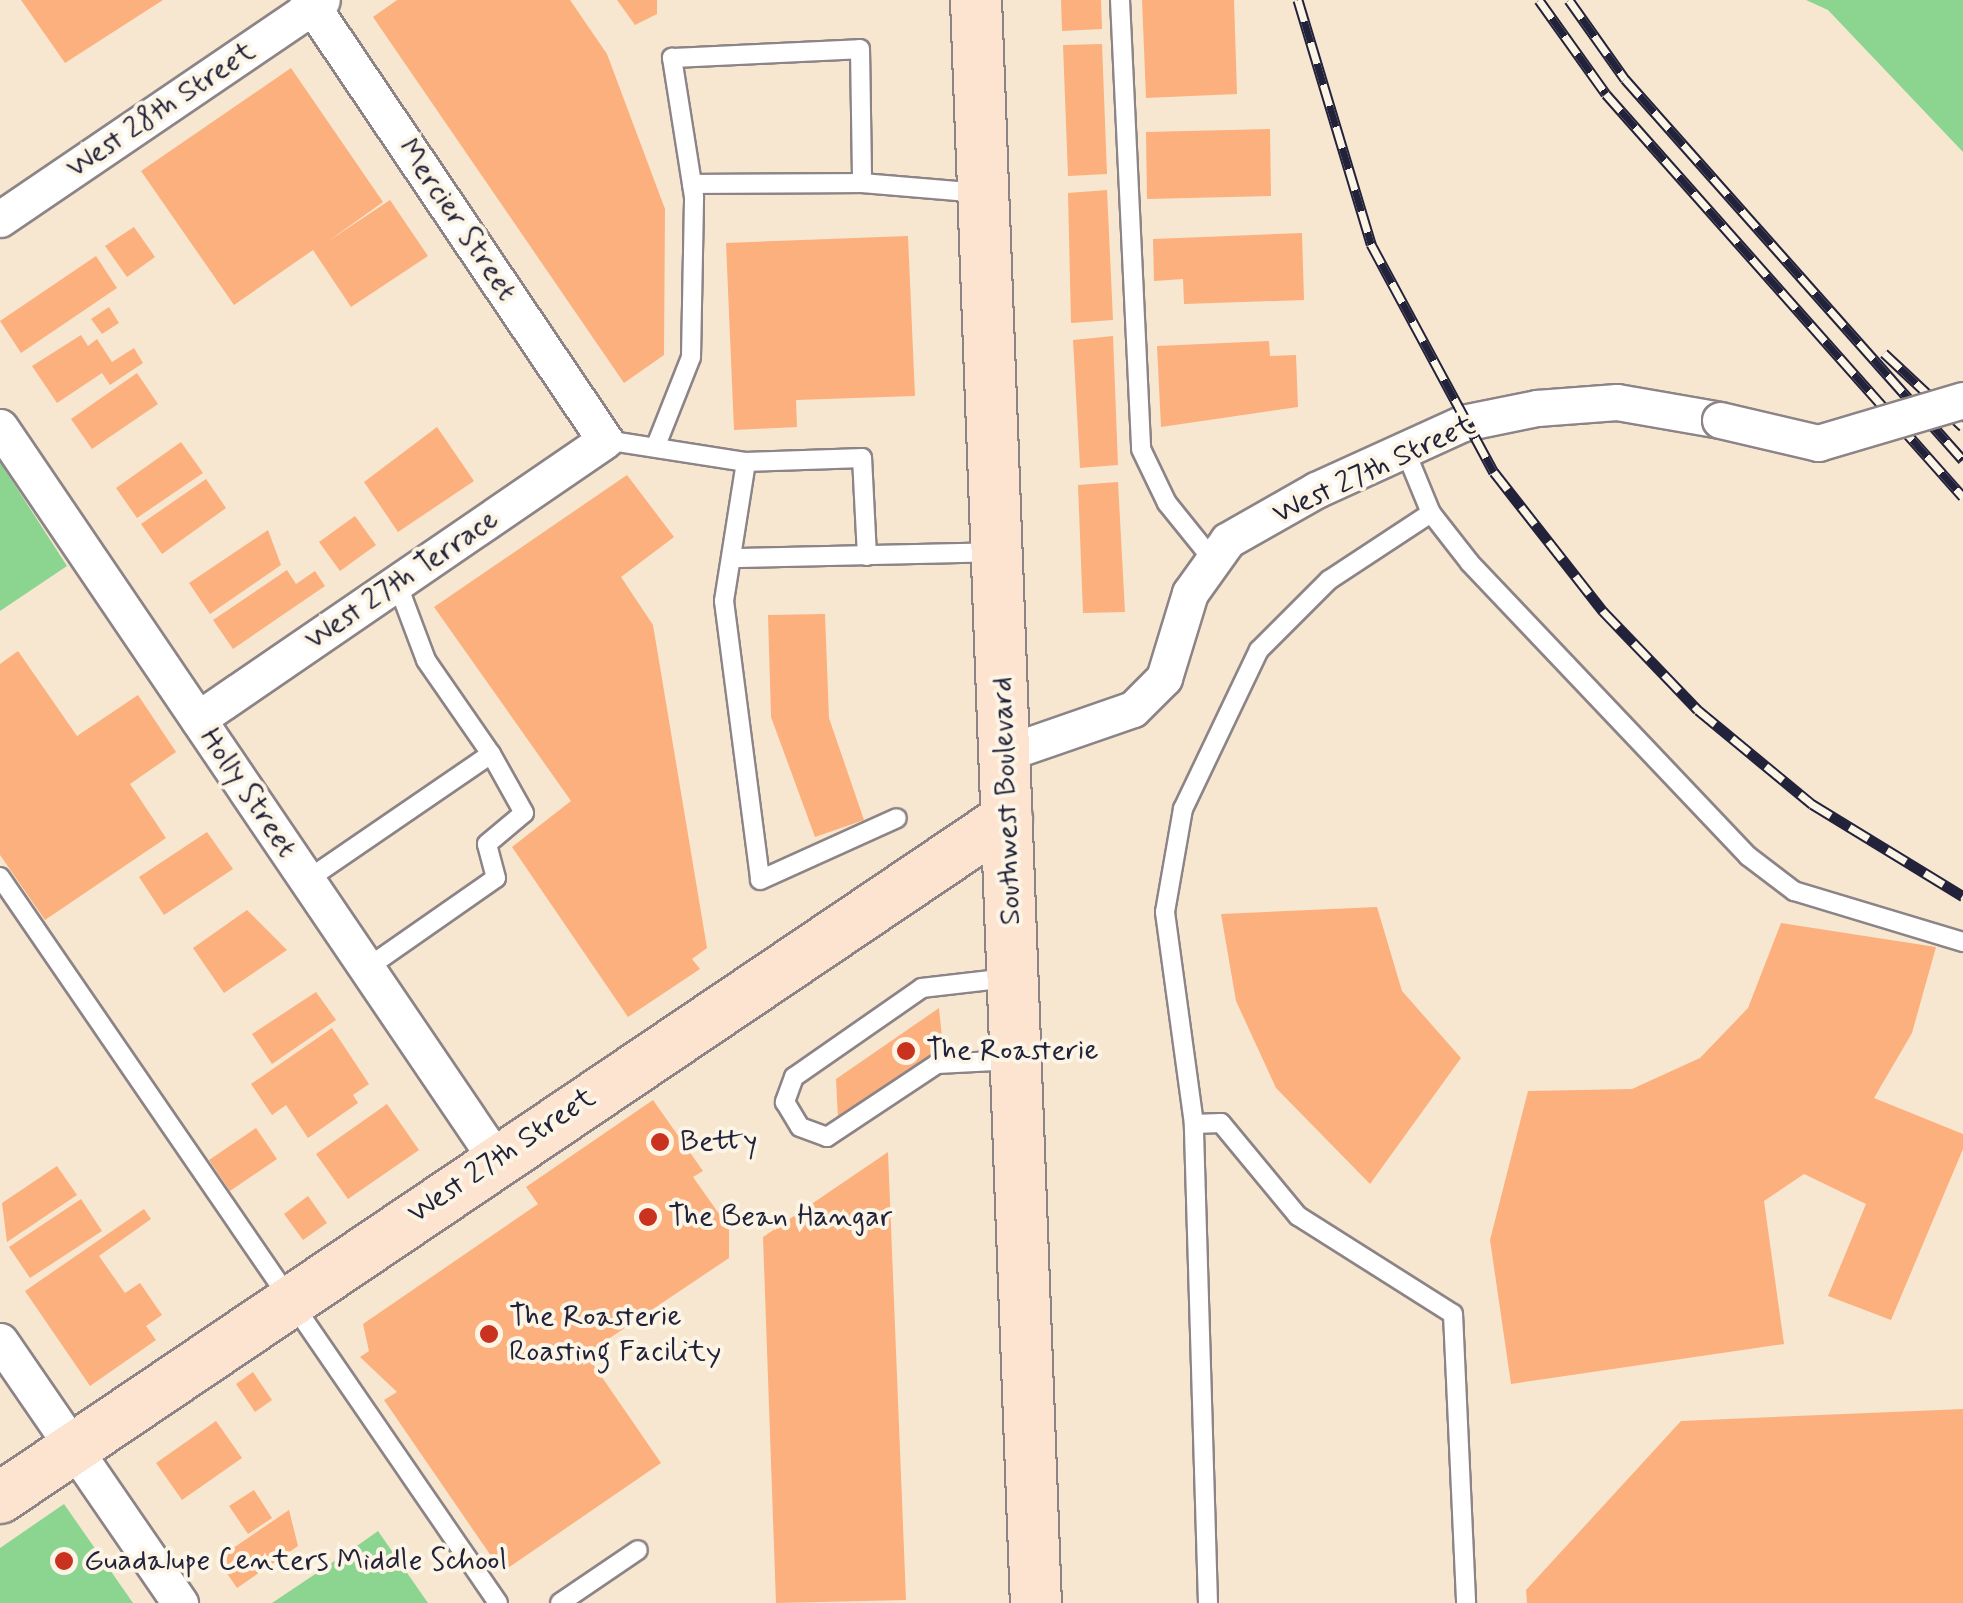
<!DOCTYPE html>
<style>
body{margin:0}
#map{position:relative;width:1963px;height:1603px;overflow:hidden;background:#f7e7d0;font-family:Mynerve,sans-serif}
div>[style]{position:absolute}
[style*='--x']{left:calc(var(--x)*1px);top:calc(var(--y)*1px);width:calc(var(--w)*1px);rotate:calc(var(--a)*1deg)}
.green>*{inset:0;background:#8bd591}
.building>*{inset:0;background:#fcb07e}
.roads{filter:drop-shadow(2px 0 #8c8486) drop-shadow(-2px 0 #8c8486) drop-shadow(0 2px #8c8486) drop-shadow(0 -2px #8c8486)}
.lane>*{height:18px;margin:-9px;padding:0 9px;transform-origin:9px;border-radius:9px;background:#fff}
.street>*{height:35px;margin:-17.5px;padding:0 17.5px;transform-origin:17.5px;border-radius:17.5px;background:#fff}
.secondary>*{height:50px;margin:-25px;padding:0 25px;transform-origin:25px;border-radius:25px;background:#fde4d1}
.rail>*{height:11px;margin-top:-5.5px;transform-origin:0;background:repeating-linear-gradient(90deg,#fcf5e5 0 22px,#22223b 0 44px);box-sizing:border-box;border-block:2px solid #22223b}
.bridges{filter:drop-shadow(2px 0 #8c8486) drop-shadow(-2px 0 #8c8486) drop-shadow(0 2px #8c8486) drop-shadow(0 -2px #8c8486)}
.street-bridge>*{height:35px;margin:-17.5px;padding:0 17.5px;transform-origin:17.5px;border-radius:17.5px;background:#fff}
.dots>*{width:28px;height:28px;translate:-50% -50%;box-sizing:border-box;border:5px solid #fcf5e5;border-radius:50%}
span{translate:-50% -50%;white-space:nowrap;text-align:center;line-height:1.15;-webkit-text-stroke:8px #fcf5e5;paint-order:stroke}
.street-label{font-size:30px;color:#22223b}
.poi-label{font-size:30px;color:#22223b}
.left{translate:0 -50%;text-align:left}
</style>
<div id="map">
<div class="green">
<div style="clip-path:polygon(1806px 0,1963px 0,1963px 152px,1828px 10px)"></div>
<div style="clip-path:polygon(0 462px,67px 566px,0 611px)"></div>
<div style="clip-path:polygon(64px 1504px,133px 1603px,0 1603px,0 1548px)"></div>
<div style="clip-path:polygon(378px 1531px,428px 1603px,272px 1603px,354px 1548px)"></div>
</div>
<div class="building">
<div style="clip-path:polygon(21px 0,163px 0,65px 63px)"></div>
<div style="clip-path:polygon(397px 0,570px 0,607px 54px,665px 209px,664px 355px,624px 383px,373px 17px)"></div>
<div style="clip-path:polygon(617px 0,657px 0,657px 14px,635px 25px)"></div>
<div style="clip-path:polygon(1061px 0,1101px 0,1102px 29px,1062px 31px)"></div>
<div style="clip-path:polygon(1142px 0,1234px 0,1237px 94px,1146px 98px)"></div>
<div style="clip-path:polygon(1102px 44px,1107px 174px,1068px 176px,1063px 45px)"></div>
<div style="clip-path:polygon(291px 68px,383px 202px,327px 242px,390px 200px,428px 256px,351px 307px,313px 250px,234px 305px,141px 171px)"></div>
<div style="clip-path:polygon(1270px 129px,1271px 196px,1147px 199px,1146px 132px)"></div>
<div style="clip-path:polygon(1107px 190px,1113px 320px,1071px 323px,1068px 193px)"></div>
<div style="clip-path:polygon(134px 227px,155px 257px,127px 277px,105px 246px)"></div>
<div style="clip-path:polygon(1302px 233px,1304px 300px,1184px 304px,1183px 279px,1154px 281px,1153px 239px)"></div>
<div style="clip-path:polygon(908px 236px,915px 396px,796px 400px,797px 427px,734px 430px,726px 243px)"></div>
<div style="clip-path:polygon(96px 256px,117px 288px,21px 353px,0 321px)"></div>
<div style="clip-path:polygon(109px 307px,119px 323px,102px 334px,91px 319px)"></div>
<div style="clip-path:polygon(81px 335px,88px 346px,97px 339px,112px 362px,134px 348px,143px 363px,110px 385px,102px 373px,57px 403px,32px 366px)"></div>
<div style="clip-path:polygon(1113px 336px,1118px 465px,1080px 468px,1073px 340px)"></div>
<div style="clip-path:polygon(1269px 341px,1270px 356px,1296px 355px,1298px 407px,1161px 427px,1157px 346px)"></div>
<div style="clip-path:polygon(137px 373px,158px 404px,92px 449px,71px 419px)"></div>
<div style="clip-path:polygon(437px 427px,474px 481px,398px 532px,364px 482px)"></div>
<div style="clip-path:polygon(181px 442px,203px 473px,137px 518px,116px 488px)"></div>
<div style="clip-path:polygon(627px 475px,674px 537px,621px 577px,653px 625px,707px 948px,692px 959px,700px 969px,628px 1017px,512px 847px,571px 801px,434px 607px)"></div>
<div style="clip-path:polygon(206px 479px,226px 508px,162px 554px,141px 524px)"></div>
<div style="clip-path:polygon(1118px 482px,1125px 612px,1083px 613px,1078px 485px)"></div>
<div style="clip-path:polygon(355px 516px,376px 545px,340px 571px,319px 542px)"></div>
<div style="clip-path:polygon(268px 530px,281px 565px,210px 614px,189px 583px)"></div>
<div style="clip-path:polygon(287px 570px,296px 584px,315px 571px,325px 586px,233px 649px,213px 620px)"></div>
<div style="clip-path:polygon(825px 614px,829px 718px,864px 820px,815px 837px,771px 717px,768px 615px)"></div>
<div style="clip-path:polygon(18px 651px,77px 736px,138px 695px,176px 752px,130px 784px,166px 838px,45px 920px,0 855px,0 664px)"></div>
<div style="clip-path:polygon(207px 832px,233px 869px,164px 915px,139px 877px)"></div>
<div style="clip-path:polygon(1377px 907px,1402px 991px,1461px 1058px,1370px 1184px,1276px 1088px,1236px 1001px,1221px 914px)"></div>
<div style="clip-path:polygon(247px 910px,287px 950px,224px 993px,193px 948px)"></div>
<div style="clip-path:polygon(1781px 923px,1936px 947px,1912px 1033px,1874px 1098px,1963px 1134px,1963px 1149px,1891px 1320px,1828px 1296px,1866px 1204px,1804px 1174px,1764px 1201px,1784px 1344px,1511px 1384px,1490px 1240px,1528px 1091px,1632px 1089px,1700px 1058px,1748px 1008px)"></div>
<div style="clip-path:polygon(316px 992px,336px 1020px,272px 1064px,252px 1034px)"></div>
<div style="clip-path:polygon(939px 1008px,943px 1047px,927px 1058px,928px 1081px,903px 1099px,903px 1074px,838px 1119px,836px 1079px)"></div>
<div style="clip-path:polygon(332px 1028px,369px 1084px,353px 1095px,358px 1103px,308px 1138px,286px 1105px,272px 1115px,251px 1084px)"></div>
<div style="clip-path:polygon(653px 1100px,703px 1171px,693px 1177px,729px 1228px,729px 1258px,586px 1354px,661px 1463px,502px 1572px,384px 1400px,397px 1392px,360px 1357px,369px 1351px,363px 1324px,538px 1204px,526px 1187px)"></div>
<div style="clip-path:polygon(387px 1104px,419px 1150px,348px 1199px,316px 1154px)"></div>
<div style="clip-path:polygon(256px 1128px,277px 1159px,230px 1191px,209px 1160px)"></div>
<div style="clip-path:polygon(888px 1152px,906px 1600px,776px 1603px,763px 1237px)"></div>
<div style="clip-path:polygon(57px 1166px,77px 1195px,7px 1242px,2px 1203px)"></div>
<div style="clip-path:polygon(308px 1196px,327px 1223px,303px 1240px,284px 1214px)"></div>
<div style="clip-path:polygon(81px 1199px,102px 1231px,30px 1278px,9px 1247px)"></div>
<div style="clip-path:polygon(144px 1209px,151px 1219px,99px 1256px,125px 1293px,140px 1283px,162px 1315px,146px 1326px,156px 1340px,90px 1386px,25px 1291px)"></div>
<div style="clip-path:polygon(253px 1372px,272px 1400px,255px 1412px,236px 1384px)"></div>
<div style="clip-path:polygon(1963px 1409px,1963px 1603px,1527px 1603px,1526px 1590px,1681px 1421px)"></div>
<div style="clip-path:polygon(216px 1421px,242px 1458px,182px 1500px,156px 1463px)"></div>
<div style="clip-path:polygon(254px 1490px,272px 1518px,248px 1534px,229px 1506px)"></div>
<div style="clip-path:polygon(289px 1510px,298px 1546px,237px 1588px,217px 1559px)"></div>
</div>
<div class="roads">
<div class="lane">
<div style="--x:1120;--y:0;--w:449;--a:87.3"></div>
<div style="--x:1141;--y:449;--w:60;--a:64.3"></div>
<div style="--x:1167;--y:503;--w:73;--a:51.1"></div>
<div style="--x:862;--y:183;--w:119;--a:4.8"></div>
<div style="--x:605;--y:440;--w:143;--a:8.9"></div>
<div style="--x:657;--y:443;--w:92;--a:-68.4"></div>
<div style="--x:691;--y:357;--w:160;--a:-88.9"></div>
<div style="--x:694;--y:197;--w:13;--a:-99"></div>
<div style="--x:692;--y:184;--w:128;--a:-99"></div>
<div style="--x:672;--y:58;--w:188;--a:-2.7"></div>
<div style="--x:860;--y:49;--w:134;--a:89.1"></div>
<div style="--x:862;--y:183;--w:170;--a:179.7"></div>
<div style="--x:1405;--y:450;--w:68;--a:67.6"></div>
<div style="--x:1431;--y:513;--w:63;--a:52"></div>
<div style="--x:1470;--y:563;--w:404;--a:46.5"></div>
<div style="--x:1748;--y:856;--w:58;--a:37.3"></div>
<div style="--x:1794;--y:891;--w:177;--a:16.8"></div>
<div style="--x:867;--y:556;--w:98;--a:-92.9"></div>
<div style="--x:862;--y:458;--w:116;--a:178"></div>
<div style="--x:746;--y:462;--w:141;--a:99"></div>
<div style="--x:724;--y:601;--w:281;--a:82.6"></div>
<div style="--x:760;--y:880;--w:150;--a:-24.3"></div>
<div style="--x:737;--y:558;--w:259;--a:-1.3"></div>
<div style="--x:0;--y:877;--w:880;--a:55.55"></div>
<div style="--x:307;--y:880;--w:223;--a:-34.4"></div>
<div style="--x:491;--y:754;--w:114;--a:-124.7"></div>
<div style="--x:426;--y:660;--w:82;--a:-110.6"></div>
<div style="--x:367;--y:968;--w:157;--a:-34.9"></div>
<div style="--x:496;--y:878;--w:35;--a:-105"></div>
<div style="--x:487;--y:844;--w:48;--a:-40"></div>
<div style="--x:524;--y:813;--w:68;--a:-119.2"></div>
<div style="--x:1008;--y:978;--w:87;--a:173.4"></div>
<div style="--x:922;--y:988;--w:156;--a:145.2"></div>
<div style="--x:794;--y:1077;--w:27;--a:110"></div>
<div style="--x:785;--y:1102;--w:29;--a:59"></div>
<div style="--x:800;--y:1127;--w:29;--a:20"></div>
<div style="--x:827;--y:1137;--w:132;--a:-33.6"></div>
<div style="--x:937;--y:1064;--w:77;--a:-3"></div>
<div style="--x:1194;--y:1124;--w:27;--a:-2"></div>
<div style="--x:1221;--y:1123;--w:121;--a:50.4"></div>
<div style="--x:1298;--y:1216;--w:183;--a:32.3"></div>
<div style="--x:1453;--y:1314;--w:289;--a:87.4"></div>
<div style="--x:560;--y:1603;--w:94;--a:-34.2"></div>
<div style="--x:1208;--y:1603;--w:479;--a:-91.7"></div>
<div style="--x:1194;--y:1124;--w:214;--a:-97.8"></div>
<div style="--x:1165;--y:912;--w:105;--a:-80.1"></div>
<div style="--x:1183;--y:809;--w:176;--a:-64.5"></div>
<div style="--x:1259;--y:650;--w:99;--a:-45"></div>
<div style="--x:1329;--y:580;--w:122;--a:-33.3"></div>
</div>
<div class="street">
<div style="--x:0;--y:219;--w:389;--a:-34.2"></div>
<div style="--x:0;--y:427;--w:884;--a:55.88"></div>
<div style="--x:198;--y:719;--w:493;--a:-34.4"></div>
<div style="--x:605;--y:440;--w:531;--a:-124.02"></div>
<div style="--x:1006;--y:753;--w:134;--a:-19.1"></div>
<div style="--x:1133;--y:709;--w:44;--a:-45"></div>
<div style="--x:1164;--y:678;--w:89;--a:-73"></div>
<div style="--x:1190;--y:593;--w:65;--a:-54.4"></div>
<div style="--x:1228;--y:540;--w:101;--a:-29.6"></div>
<div style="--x:1316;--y:490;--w:162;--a:-24.5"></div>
<div style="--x:1463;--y:423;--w:76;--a:-11.5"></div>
<div style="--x:1537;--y:408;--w:80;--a:-4.3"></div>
<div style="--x:1617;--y:402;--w:105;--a:9.9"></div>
<div style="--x:0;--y:1341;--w:318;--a:55.5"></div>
</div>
<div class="secondary">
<div style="--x:976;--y:0;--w:1604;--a:87.86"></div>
<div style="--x:0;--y:1498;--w:1215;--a:-34.03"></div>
</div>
</div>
<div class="rail">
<div style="--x:1298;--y:0;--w:255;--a:73.3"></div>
<div style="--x:1371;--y:244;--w:259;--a:61.7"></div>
<div style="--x:1494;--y:472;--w:177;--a:51.9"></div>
<div style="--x:1603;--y:611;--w:137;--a:46.2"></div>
<div style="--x:1698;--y:710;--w:148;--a:39.5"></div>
<div style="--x:1812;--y:804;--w:177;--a:31.4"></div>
<div style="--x:1539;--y:0;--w:115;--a:54.5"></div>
<div style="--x:1606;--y:94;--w:538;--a:48.46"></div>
<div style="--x:1569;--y:0;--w:97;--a:54.7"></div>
<div style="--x:1625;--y:79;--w:509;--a:48.42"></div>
<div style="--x:1884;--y:353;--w:108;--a:43.1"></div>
</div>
<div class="bridges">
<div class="street-bridge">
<div style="--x:1720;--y:420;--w:101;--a:13.2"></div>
<div style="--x:1818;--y:443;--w:151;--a:-16.5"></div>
</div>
</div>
<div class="dots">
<div style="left:906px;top:1051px;background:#c8321e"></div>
<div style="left:660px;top:1142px;background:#c8321e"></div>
<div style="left:648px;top:1217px;background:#c8321e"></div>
<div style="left:489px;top:1334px;background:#c8321e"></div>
<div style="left:64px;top:1561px;background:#c8321e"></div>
</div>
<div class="street-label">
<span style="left:161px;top:110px;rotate:-34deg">West 28th Street</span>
<span style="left:457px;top:220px;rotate:56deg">Mercier Street</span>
<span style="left:1374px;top:470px;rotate:-25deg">West 27th Street</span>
<span style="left:402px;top:580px;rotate:-34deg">West 27th Terrace</span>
<span style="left:248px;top:793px;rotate:56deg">Holly Street</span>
<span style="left:1007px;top:801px;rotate:-92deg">Southwest Boulevard</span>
<span style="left:502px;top:1156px;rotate:-34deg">West 27th Street</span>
</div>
<div class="poi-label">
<span class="left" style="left:926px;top:1051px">The Roasterie</span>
<span class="left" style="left:680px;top:1142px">Betty</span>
<span class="left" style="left:668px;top:1217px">The Bean Hangar</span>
<span class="left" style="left:509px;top:1334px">The Roasterie<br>Roasting Facility</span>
<span class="left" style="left:84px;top:1561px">Guadalupe Centers Middle School</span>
</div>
</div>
